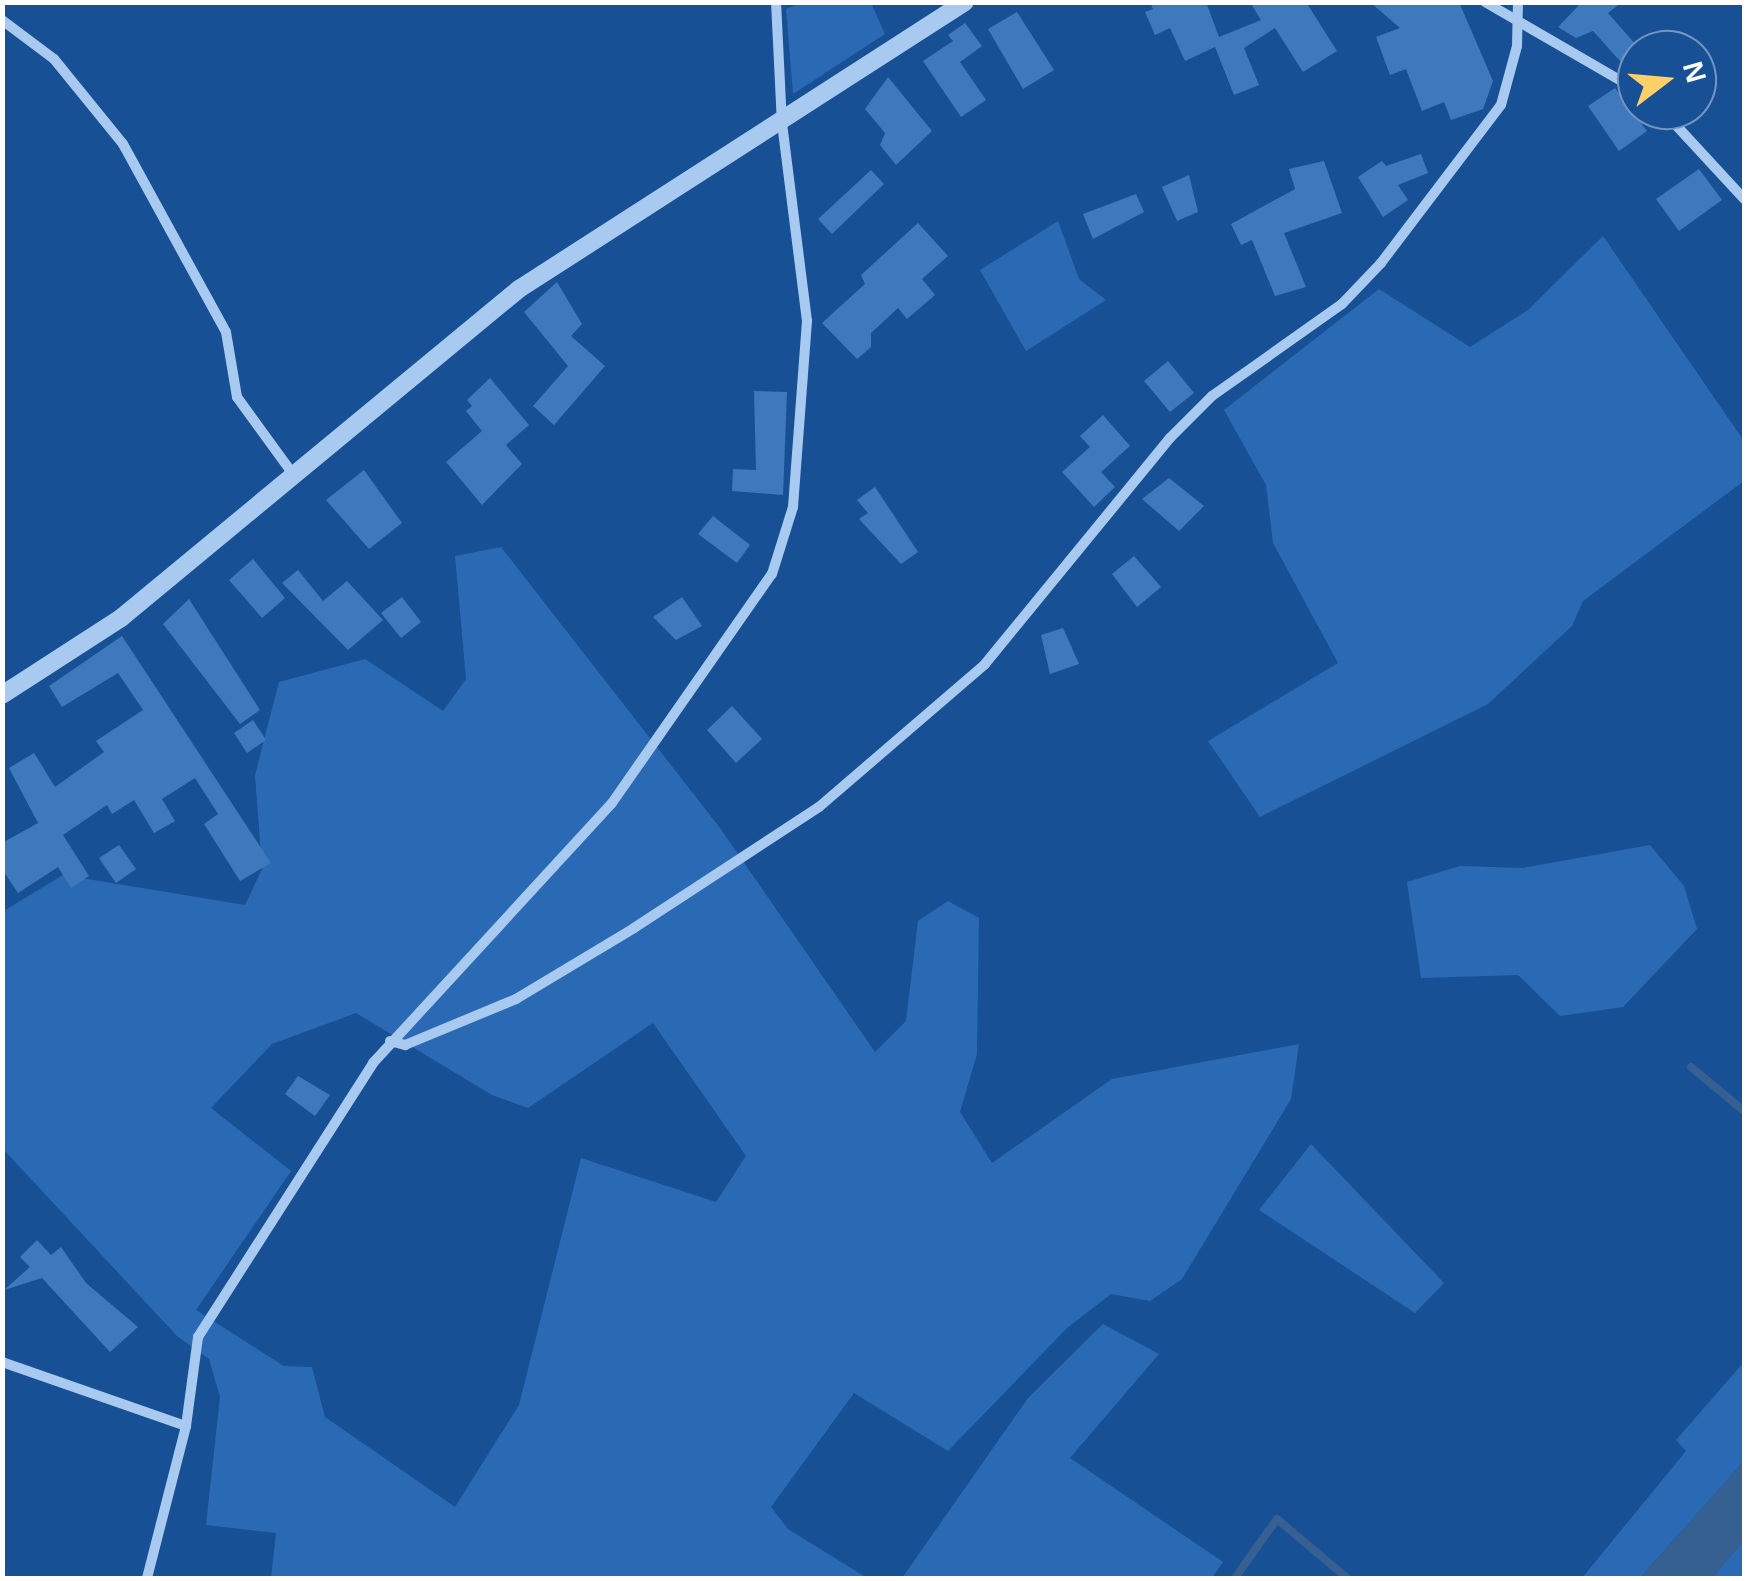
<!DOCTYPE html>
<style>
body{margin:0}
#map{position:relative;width:1747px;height:1581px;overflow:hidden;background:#175095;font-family:Arial,sans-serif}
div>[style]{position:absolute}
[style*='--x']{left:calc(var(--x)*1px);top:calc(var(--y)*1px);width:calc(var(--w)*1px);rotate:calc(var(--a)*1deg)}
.green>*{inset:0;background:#2a6ab4}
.water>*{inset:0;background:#366092}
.stream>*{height:8px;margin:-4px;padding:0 4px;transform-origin:4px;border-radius:4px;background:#366092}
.building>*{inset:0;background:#3f79bd}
.minor>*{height:10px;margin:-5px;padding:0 5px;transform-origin:5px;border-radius:5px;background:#a8caf1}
.tertiary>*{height:18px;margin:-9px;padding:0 9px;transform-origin:9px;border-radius:9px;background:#a8caf1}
span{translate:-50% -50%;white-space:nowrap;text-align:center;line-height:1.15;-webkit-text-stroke:10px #175095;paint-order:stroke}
.frame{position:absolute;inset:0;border:5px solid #fff;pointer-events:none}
.north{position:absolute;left:1617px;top:30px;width:100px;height:100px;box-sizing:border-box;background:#175095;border:2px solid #7496bf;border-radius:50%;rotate:74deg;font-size:28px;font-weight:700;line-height:40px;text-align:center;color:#fff}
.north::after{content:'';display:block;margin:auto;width:35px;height:45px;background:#ffd068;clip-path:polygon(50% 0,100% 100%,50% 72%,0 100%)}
</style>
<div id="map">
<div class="green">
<div style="clip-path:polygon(801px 3px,871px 3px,885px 34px,793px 94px,786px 9px)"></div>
<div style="clip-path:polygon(1058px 221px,1079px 279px,1106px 300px,1026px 351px,980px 270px)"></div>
<div style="clip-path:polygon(1603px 236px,1744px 441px,1744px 481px,1583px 601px,1572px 626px,1488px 704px,1260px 817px,1208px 741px,1338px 663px,1273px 543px,1266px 485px,1224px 410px,1379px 289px,1470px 347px,1528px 310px)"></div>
<div style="clip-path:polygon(evenodd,501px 547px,720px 828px,875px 1052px,906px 1021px,918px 921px,948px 901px,979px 918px,977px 1054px,960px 1112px,992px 1163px,1112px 1079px,1299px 1044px,1291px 1099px,1182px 1279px,1150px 1301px,1111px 1294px,1067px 1328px,948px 1451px,854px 1393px,771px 1507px,788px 1529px,867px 1578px,271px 1578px,276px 1533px,206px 1525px,220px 1397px,209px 1359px,177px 1336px,3px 1149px,2px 912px,63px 875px,245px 905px,262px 869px,255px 775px,279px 682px,365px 659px,443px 711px,466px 679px,455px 556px,501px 547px,356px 1013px,492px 1095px,528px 1108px,653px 1023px,746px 1156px,716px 1202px,581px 1158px,519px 1405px,455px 1507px,325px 1417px,312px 1367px,284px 1366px,196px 1310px,291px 1171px,211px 1108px,272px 1044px,356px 1013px)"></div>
<div style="clip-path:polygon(1650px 845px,1684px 886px,1697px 929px,1623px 1007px,1560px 1016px,1518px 975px,1421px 978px,1407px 882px,1460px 866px,1523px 868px)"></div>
<div style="clip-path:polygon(1311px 1144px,1444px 1283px,1415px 1313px,1259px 1210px)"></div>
<div style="clip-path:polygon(1103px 1324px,1159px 1354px,1070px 1458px,1223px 1562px,1212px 1578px,902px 1578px,1028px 1398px)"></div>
<div style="clip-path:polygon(1744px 1362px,1744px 1461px,1640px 1578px,1582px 1578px,1686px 1451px,1676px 1440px)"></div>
<div style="clip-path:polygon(1744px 1540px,1744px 1578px,1712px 1578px)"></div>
</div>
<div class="water">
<div style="clip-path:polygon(1744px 1461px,1744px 1540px,1712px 1578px,1640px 1578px)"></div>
</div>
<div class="stream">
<div style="--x:1691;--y:1067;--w:69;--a:39.7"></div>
<div style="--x:1235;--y:1578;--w:72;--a:-54.6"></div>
<div style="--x:1277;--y:1519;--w:92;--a:40.1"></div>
</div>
<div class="building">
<div style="clip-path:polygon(1150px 2px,1206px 2px,1219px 37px,1261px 20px,1250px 2px,1306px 2px,1337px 51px,1303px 72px,1275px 28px,1244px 48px,1259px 85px,1234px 95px,1215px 47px,1185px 61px,1170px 28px,1155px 35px,1145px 12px,1153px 9px)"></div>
<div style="clip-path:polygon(1370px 2px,1459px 2px,1493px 81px,1483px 109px,1451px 120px,1444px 102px,1422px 111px,1406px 69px,1390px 75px,1376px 37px,1400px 28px)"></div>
<div style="clip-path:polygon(1582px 2px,1622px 2px,1608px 13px,1637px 46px,1637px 80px,1593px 31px,1576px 38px,1558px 27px)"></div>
<div style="clip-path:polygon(1017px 12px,1054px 70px,1023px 89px,988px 29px)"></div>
<div style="clip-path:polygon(965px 23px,982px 46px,960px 62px,986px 100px,961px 117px,923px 61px,953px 41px,948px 35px)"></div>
<div style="clip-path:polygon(888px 77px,932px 131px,896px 165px,880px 145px,885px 133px,865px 109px)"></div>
<div style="clip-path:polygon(1615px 88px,1647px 131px,1619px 151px,1588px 106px)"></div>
<div style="clip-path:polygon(1421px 154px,1428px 173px,1398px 185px,1408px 200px,1383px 217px,1358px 177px,1382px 161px,1386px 166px)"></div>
<div style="clip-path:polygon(1324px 161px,1342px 213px,1284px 233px,1306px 287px,1275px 296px,1252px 240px,1241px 245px,1231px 224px,1295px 189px,1289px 169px)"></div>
<div style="clip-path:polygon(1699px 169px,1722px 200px,1679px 231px,1656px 199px)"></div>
<div style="clip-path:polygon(871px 170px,884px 184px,832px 234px,818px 219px)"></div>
<div style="clip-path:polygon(1189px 175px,1198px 212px,1177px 221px,1162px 187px)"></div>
<div style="clip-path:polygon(1136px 194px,1144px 212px,1093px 239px,1083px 214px)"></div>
<div style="clip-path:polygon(918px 223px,948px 256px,922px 279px,935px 295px,907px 319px,898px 308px,871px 333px,871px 347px,857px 359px,822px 323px,865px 284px,861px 275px)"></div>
<div style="clip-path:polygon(557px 282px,582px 324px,571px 336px,605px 366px,554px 425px,533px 406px,568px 366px,524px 312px)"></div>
<div style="clip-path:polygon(1168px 361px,1194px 393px,1170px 412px,1144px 381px)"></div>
<div style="clip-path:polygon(490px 378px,529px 425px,506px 445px,522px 464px,482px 505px,446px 462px,482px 431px,466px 411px,472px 406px,467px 400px)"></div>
<div style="clip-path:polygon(754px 391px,787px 392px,783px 495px,732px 491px,733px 469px,756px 470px)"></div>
<div style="clip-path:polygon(1103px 415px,1130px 446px,1101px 472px,1115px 487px,1094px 507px,1062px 472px,1090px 447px,1080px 436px)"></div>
<div style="clip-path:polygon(364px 470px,402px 523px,369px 549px,326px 500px)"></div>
<div style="clip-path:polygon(1169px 478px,1204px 506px,1179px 531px,1142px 499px)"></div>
<div style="clip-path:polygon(875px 487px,918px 552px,901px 564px,859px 519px,868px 513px,857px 500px)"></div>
<div style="clip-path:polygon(713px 516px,750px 545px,737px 563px,698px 534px)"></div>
<div style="clip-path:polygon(1134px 556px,1161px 587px,1137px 607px,1112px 574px)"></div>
<div style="clip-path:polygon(253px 559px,285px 598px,262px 618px,229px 580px)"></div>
<div style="clip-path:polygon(298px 570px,323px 601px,347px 581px,383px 620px,348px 650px,282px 583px)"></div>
<div style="clip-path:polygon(402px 597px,421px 622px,401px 638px,381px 613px)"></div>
<div style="clip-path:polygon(682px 597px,702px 626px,676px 640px,653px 617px)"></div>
<div style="clip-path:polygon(189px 599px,260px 710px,240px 724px,163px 624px)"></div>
<div style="clip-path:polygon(1063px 628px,1079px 664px,1050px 674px,1041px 635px)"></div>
<div style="clip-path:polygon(122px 636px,271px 863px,240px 881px,204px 824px,218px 814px,195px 778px,162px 799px,175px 821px,154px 833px,134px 800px,112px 814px,107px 805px,63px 835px,89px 876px,71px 888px,58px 867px,18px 893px,2px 869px,2px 843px,38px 823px,9px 768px,34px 753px,55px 787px,104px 752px,96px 741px,143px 710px,118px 673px,62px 707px,49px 686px)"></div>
<div style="clip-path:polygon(732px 706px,762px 739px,736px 763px,707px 730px)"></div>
<div style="clip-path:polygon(253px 720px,266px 740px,247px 753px,234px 733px)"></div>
<div style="clip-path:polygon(119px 845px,136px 869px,116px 883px,99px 858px)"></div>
<div style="clip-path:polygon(298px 1076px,330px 1095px,315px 1116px,285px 1094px)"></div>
<div style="clip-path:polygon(37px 1240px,51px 1255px,61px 1247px,86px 1283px,138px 1327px,110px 1352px,42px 1278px,4px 1290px,30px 1267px,20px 1257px)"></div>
</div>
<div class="minor">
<div style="--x:1485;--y:2;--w:176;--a:30.1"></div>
<div style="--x:2;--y:20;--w:65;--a:36.9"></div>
<div style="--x:54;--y:59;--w:109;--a:50.9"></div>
<div style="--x:123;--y:144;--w:214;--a:61.3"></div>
<div style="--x:226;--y:332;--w:66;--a:80.4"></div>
<div style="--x:237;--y:397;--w:95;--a:54"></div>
<div style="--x:1662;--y:110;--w:121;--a:47.3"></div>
<div style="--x:390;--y:1041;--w:16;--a:15"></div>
<div style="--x:405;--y:1045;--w:120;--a:-22.5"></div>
<div style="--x:516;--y:999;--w:138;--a:-31"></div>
<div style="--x:634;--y:928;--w:221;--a:-33.2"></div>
<div style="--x:819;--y:807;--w:219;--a:-40.7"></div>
<div style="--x:985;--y:664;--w:292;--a:-50.7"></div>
<div style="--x:1170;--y:438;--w:59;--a:-45"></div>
<div style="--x:1212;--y:396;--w:159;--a:-35.3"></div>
<div style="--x:1342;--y:304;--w:57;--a:-46.4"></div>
<div style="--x:1381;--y:263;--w:198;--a:-52.8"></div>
<div style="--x:1501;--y:105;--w:61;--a:-74.8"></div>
<div style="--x:1517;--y:46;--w:44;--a:-88.7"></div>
<div style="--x:2;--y:1362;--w:195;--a:19.2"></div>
<div style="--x:147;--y:1578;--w:157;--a:-75.6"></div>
<div style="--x:186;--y:1426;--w:90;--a:-82.3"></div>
<div style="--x:198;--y:1337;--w:325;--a:-57.4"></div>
<div style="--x:373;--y:1063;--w:353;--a:-47.4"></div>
<div style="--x:612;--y:803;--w:279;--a:-55.1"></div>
<div style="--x:772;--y:574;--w:70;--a:-72.6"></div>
<div style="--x:793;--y:507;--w:187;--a:-85.7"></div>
<div style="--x:807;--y:321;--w:199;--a:-97.2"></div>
<div style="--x:782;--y:124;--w:122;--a:-92.8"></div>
</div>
<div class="tertiary">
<div style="--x:2;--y:695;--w:142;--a:-32.9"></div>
<div style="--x:121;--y:618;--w:516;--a:-39.58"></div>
<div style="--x:519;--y:289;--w:530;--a:-32.76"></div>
</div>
<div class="frame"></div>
<div class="north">N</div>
</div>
